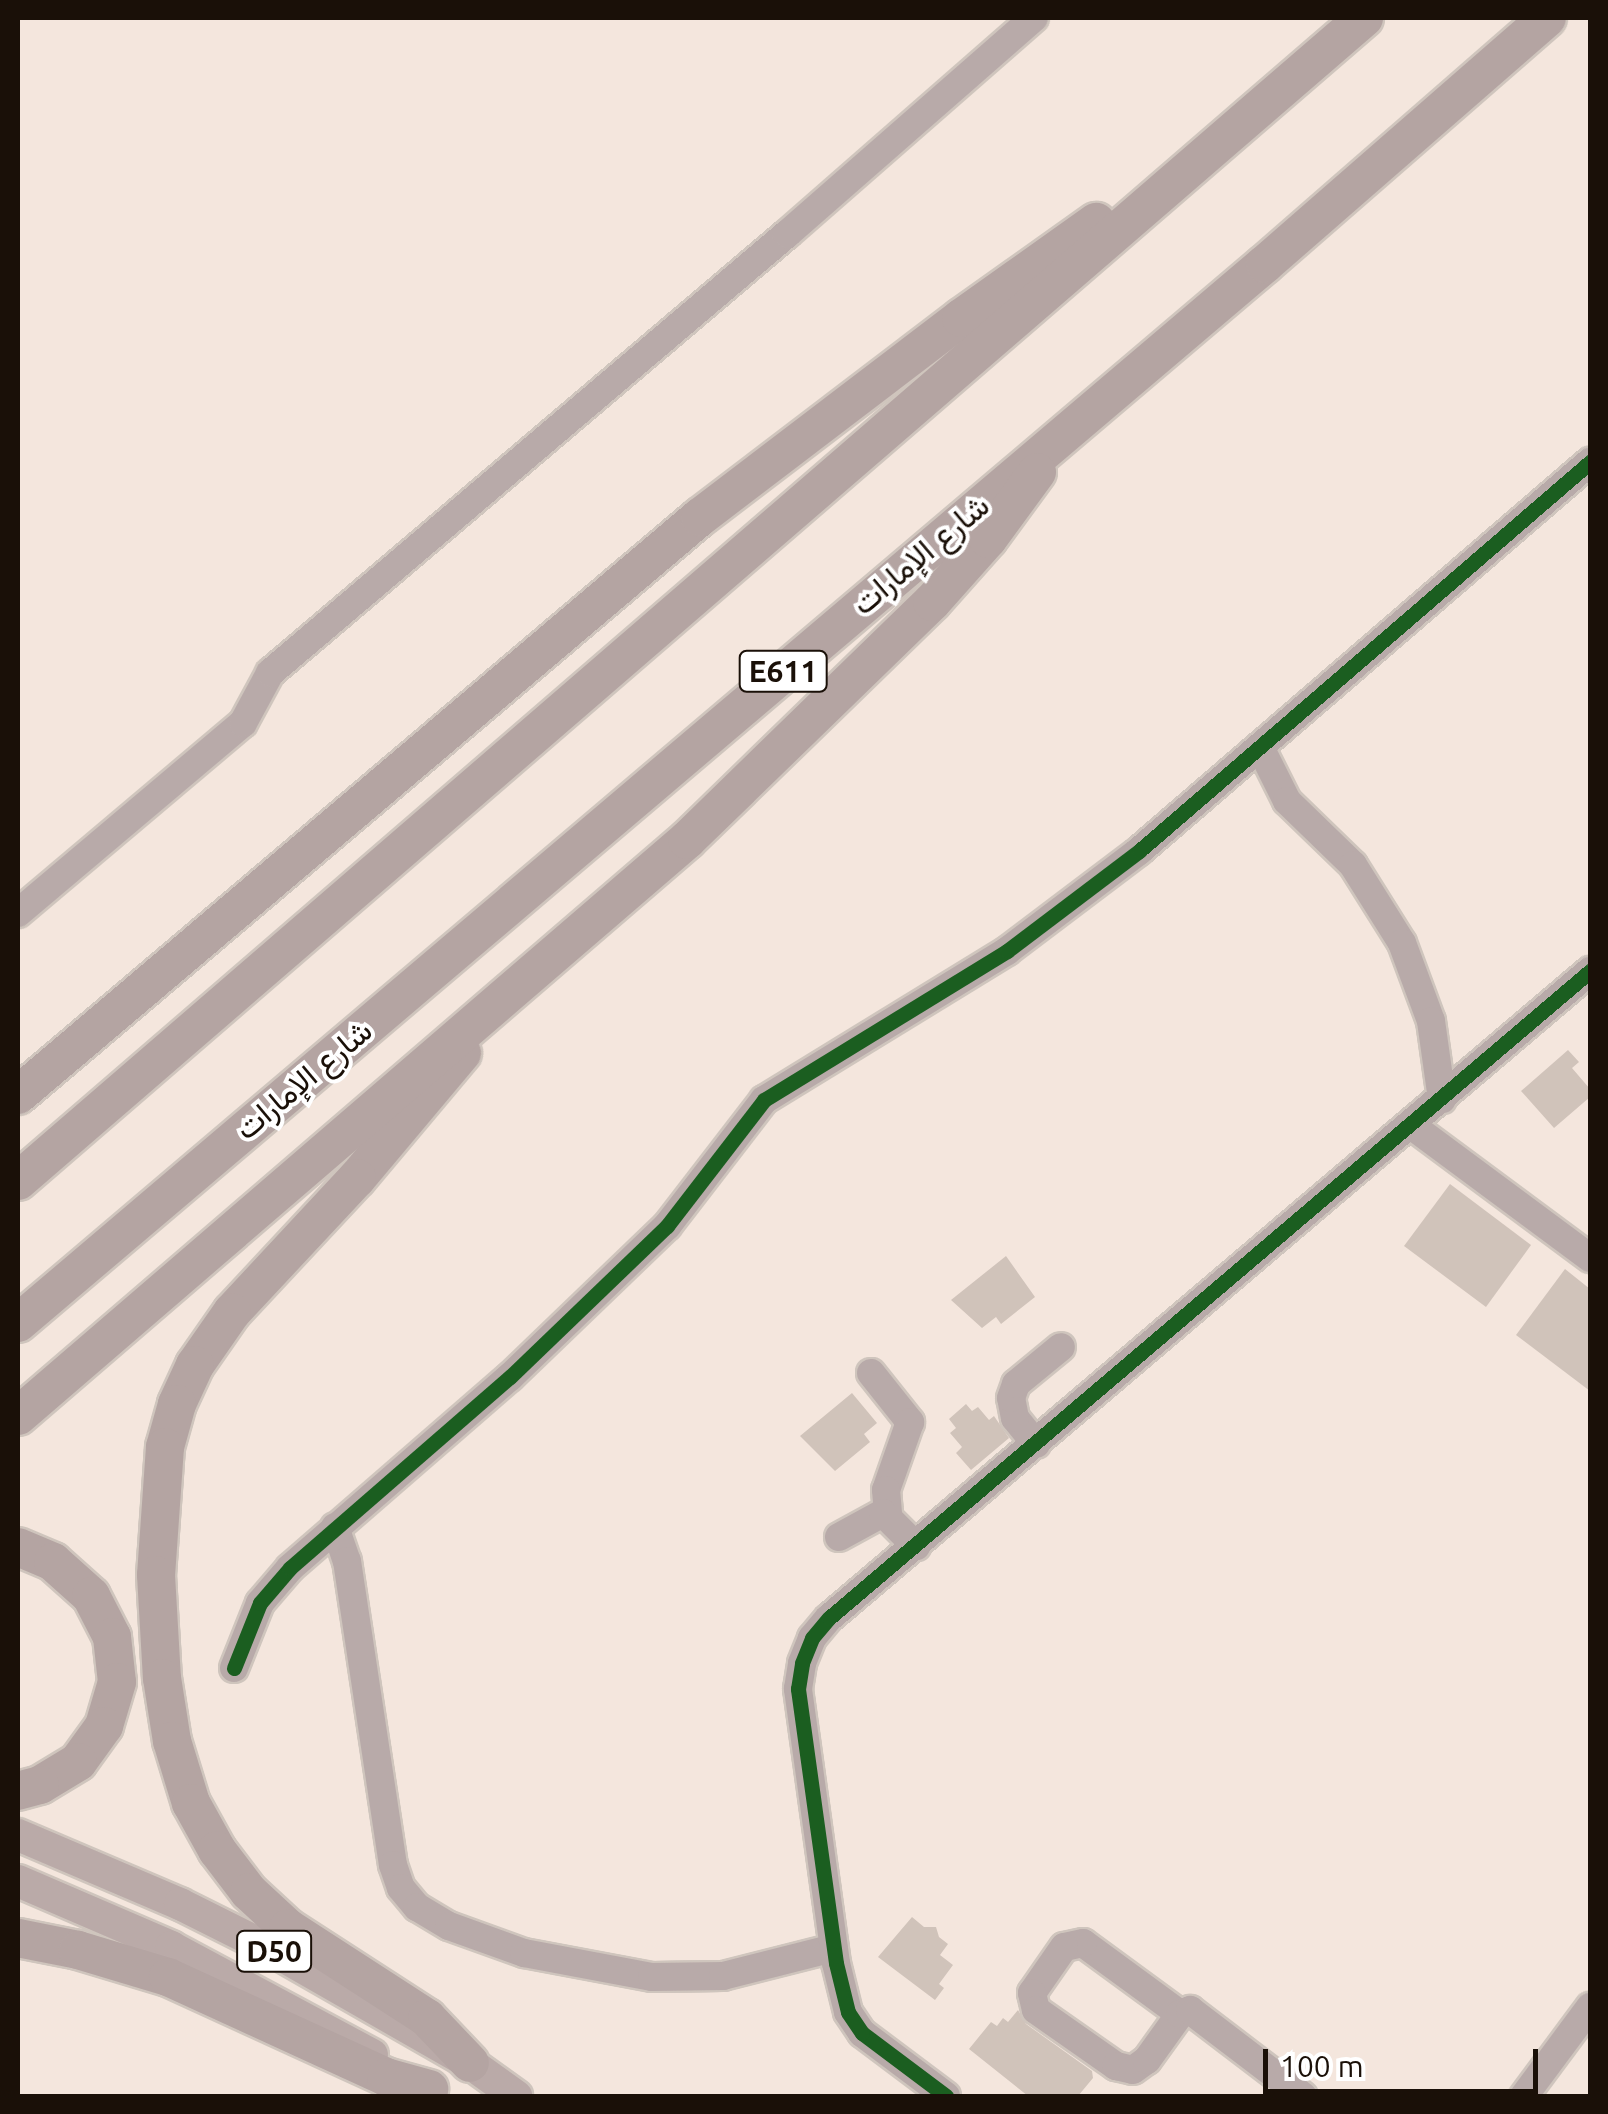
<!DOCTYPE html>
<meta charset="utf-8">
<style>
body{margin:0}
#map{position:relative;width:1608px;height:2114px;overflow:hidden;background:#f4e6dd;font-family:Ubuntu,Vazirmatn,sans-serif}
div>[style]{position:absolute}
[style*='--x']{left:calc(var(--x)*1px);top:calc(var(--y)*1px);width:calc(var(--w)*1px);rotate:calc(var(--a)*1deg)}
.building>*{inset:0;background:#d0c3ba}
.roads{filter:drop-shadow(2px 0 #cfc5bd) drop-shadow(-2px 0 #cfc5bd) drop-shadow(0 2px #cfc5bd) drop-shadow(0 -2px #cfc5bd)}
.minor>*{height:28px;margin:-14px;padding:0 14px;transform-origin:14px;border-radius:14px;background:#b8aaa9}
.major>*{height:32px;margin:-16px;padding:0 16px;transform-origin:16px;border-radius:16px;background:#baaaa8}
.highway>*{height:38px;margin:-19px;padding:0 19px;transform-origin:19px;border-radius:19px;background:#b4a4a2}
.cycleway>*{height:15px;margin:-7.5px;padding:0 7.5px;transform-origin:7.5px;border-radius:7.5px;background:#1b5e20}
span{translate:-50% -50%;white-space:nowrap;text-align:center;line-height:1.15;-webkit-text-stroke:8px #fff;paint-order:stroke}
.shield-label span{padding:2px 8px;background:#fff;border:2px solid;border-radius:8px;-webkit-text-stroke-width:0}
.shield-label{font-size:30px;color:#1a1008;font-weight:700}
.street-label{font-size:32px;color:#1a1008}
.frame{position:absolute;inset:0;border:20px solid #1a1008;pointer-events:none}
.scale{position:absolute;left:1263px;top:2049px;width:275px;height:45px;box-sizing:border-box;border:5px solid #1a1008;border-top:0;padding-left:12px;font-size:30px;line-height:35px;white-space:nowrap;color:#1a1008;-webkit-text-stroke:8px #fff;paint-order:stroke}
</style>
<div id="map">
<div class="building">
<div style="clip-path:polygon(1568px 1050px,1579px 1062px,1572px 1068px,1590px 1089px,1590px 1097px,1554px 1128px,1521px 1091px)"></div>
<div style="clip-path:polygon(1450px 1184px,1531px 1245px,1486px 1307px,1404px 1246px)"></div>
<div style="clip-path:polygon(1006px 1256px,1035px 1297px,1001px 1324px,996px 1317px,982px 1328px,951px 1300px)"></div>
<div style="clip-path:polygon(1565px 1269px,1590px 1289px,1590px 1391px,1516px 1335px)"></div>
<div style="clip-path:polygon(852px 1393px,877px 1423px,864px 1434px,870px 1442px,835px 1471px,800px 1436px)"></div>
<div style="clip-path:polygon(966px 1404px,972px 1411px,978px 1407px,989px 1420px,994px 1416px,1009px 1438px,971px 1470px,956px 1453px,962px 1447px,950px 1433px,956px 1428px,949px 1419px)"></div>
<div style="clip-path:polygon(912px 1917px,924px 1927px,936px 1927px,939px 1937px,948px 1944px,940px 1955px,953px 1965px,939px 1984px,944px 1988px,935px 2000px,878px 1957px)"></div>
<div style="clip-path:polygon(1018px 2010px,1026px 2024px,1092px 2071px,1093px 2078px,1078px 2096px,1028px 2096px,969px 2049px,991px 2022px,997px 2026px,1003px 2018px,1008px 2022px)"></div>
</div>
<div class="roads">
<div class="minor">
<div style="--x:1261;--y:749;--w:58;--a:63.4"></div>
<div style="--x:1287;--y:801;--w:92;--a:44.1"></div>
<div style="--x:1353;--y:865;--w:92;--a:57.9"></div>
<div style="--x:1402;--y:943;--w:83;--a:69.6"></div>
<div style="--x:1431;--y:1021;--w:79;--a:82"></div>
<div style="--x:18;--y:913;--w:294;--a:-40.2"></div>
<div style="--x:243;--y:723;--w:57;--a:-61.6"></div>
<div style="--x:270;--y:673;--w:678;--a:-40.34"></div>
<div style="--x:787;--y:234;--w:328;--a:-41.2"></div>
<div style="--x:1411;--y:1125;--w:223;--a:36.6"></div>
<div style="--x:871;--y:1373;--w:63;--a:51.5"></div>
<div style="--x:910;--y:1422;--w:72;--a:109.4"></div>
<div style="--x:886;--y:1490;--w:25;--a:85"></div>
<div style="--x:1036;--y:1444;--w:33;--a:-129"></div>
<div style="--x:1015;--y:1418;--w:20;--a:-101"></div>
<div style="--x:1011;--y:1398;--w:15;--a:-70"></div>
<div style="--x:1016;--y:1384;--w:58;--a:-39.4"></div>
<div style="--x:335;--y:1527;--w:36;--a:71"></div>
<div style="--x:347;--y:1561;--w:307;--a:81.4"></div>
<div style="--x:393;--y:1865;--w:24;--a:71"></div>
<div style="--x:401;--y:1888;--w:25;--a:50"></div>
<div style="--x:417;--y:1907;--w:37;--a:31"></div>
<div style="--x:449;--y:1926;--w:80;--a:19.8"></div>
<div style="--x:524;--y:1953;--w:130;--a:10.6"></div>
<div style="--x:652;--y:1977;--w:71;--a:-0.8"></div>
<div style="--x:723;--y:1976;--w:114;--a:-14.2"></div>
<div style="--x:839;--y:1537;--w:50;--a:-28.6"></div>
<div style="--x:883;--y:1513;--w:47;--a:45"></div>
<div style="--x:234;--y:1668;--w:70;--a:-68.2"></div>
<div style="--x:260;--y:1603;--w:46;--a:-49.4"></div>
<div style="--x:290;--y:1568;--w:291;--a:-41"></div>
<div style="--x:510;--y:1377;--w:218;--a:-43.9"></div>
<div style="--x:667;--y:1226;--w:159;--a:-52.4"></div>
<div style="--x:764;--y:1100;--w:285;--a:-31.5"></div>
<div style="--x:1007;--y:951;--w:166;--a:-37.1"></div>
<div style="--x:1139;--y:851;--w:596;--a:-40.78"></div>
<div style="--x:1180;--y:2014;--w:120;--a:-143.8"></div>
<div style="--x:1083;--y:1943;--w:19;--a:168"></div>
<div style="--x:1064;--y:1947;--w:56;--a:124.8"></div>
<div style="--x:1032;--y:1993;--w:17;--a:77"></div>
<div style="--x:1036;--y:2010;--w:98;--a:35"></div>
<div style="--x:1116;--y:2066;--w:17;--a:13"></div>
<div style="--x:1133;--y:2070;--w:17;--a:-36"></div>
<div style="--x:1147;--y:2060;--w:57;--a:-54.3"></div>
<div style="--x:1180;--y:2014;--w:11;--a:-22"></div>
<div style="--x:1190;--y:2010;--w:142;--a:37.3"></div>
<div style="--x:946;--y:2096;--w:105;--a:-143.1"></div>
<div style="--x:862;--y:2033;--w:25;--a:-124"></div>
<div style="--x:848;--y:2012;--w:50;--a:-103.8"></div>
<div style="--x:836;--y:1963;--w:277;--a:-97.9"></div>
<div style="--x:798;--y:1689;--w:26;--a:-81"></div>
<div style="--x:802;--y:1663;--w:27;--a:-68"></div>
<div style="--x:812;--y:1638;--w:26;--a:-50"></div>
<div style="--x:829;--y:1618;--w:999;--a:-40.37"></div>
<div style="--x:1524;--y:2096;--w:111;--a:-53.4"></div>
</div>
<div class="major">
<div style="--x:18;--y:1835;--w:176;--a:23.1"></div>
<div style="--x:180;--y:1904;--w:107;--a:26.6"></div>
<div style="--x:276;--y:1952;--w:224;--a:29.8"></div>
<div style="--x:470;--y:2063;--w:57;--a:35.7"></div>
<div style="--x:18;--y:1881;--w:167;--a:23.3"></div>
<div style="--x:171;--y:1947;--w:228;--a:28.2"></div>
</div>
<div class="highway">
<div style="--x:462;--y:1053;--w:163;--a:130"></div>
<div style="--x:357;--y:1178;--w:183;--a:133"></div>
<div style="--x:232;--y:1312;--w:65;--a:124.9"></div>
<div style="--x:195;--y:1365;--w:43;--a:114.8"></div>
<div style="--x:177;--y:1404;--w:45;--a:105.6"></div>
<div style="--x:165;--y:1447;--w:128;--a:94"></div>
<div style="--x:156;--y:1575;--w:103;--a:86.7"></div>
<div style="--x:162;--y:1678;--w:64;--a:81"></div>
<div style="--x:172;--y:1741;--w:65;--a:73"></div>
<div style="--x:191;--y:1803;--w:54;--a:61"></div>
<div style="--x:217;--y:1850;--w:53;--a:52.7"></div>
<div style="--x:249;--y:1892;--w:53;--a:42.7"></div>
<div style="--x:288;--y:1928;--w:166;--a:32.9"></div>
<div style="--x:427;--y:2018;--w:62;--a:46.3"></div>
<div style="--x:18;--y:1095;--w:894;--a:-40.28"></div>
<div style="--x:700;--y:517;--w:328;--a:-37.3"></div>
<div style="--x:961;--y:318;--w:166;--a:-35.4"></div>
<div style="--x:18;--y:1181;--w:1779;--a:-40.83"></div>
<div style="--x:18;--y:1323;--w:1636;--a:-40.34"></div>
<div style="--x:1265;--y:264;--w:374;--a:-41.1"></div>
<div style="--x:18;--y:1416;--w:883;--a:-40.73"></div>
<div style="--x:687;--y:840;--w:342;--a:-44.2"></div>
<div style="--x:932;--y:602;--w:84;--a:-48.4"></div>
<div style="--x:988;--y:539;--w:83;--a:-53.8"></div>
<div style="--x:18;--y:1547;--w:38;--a:23"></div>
<div style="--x:53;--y:1562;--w:51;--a:41.8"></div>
<div style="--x:91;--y:1596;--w:46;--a:62.9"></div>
<div style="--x:112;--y:1637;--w:45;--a:83.7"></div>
<div style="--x:117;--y:1682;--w:46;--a:106.5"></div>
<div style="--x:104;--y:1726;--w:44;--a:125.8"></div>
<div style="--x:78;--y:1762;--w:44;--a:148.8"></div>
<div style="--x:40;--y:1785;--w:23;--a:165"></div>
<div style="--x:18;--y:1938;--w:61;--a:11.3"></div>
<div style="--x:78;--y:1950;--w:94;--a:16.7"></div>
<div style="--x:168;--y:1977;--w:240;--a:24.6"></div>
<div style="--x:386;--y:2077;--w:45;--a:15.6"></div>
</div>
</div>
<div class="cycleway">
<div style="--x:234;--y:1668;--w:70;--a:-68.2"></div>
<div style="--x:260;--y:1603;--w:46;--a:-49.4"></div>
<div style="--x:290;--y:1568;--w:291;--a:-41"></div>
<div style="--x:510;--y:1377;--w:218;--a:-43.9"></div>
<div style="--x:667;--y:1226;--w:159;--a:-52.4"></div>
<div style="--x:764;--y:1100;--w:285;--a:-31.5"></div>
<div style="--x:1007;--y:951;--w:166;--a:-37.1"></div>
<div style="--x:1139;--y:851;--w:596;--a:-40.78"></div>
<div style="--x:946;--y:2096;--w:105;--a:-143.1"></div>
<div style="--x:862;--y:2033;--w:25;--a:-124"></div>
<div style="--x:848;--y:2012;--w:50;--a:-103.8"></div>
<div style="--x:836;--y:1963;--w:277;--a:-97.9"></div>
<div style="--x:798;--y:1689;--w:26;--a:-81"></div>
<div style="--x:802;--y:1663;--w:27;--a:-68"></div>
<div style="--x:812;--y:1638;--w:26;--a:-50"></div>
<div style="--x:829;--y:1618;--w:999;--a:-40.37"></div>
</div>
<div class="shield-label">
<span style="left:783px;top:671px">E611</span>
<span style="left:274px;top:1951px">D50</span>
</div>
<div class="street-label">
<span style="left:920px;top:554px;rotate:-40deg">شارع الإمارات</span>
<span style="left:303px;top:1079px;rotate:-40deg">شارع الإمارات</span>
</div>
<div class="frame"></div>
<div class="scale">100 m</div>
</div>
